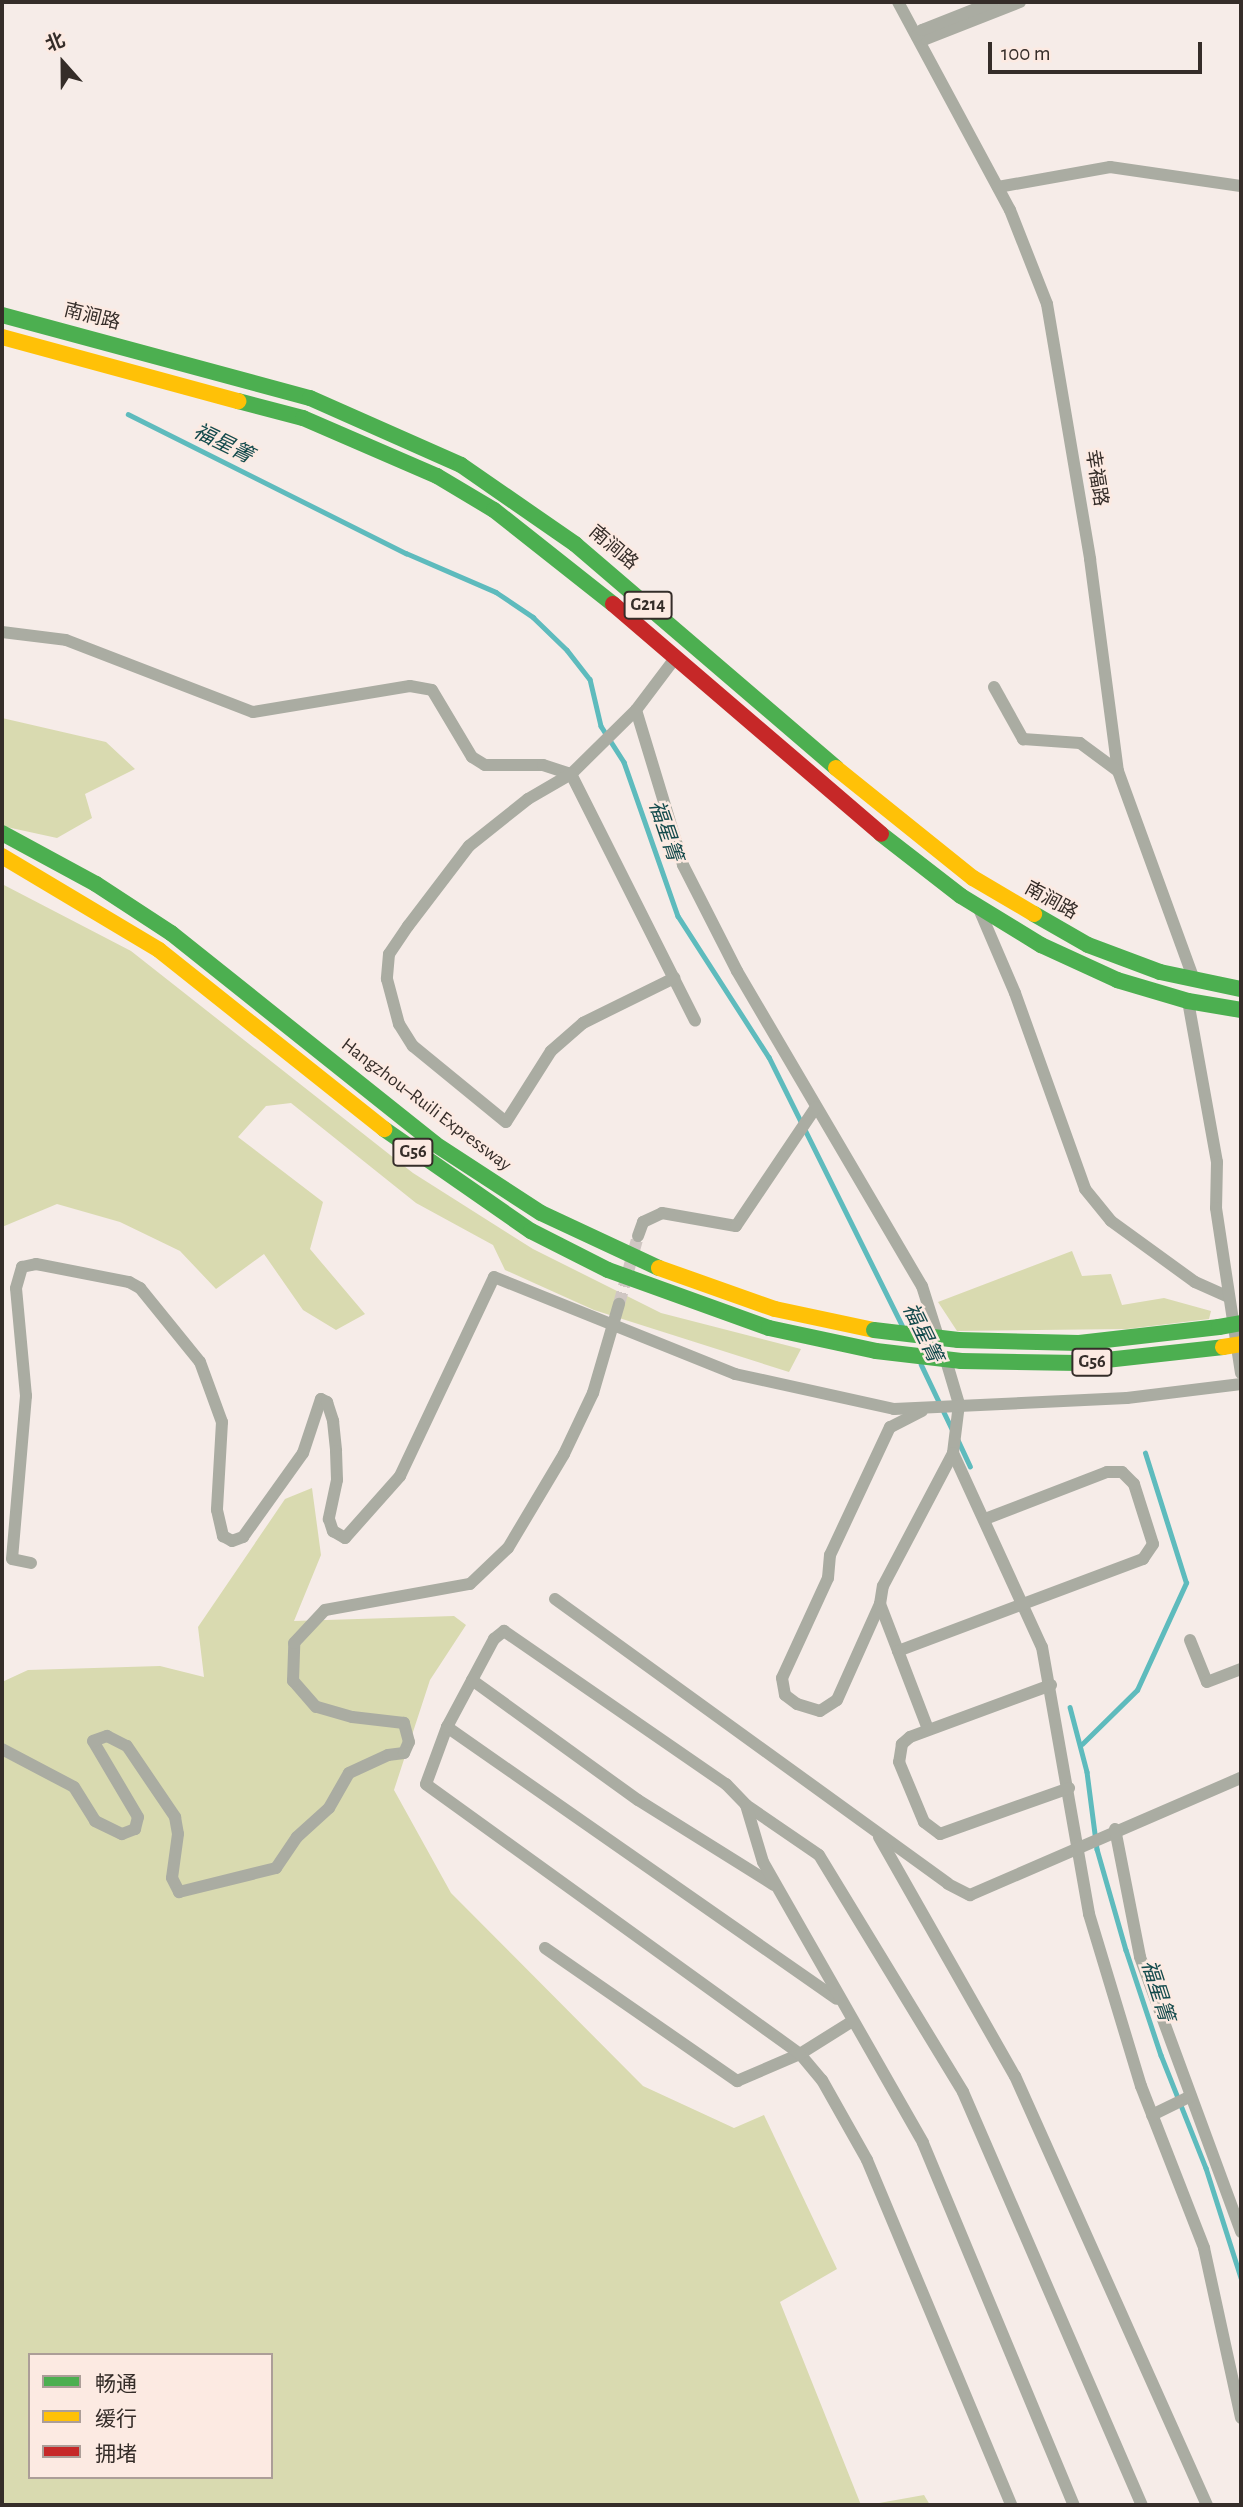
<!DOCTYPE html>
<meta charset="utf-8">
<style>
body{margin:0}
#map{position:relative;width:1243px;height:2507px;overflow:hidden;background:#f6ece8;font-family:"Alegreya Sans","Noto Sans SC",sans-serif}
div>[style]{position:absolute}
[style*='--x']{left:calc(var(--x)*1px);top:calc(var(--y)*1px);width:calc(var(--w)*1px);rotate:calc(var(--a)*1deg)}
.green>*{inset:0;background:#d9dab0}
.stream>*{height:4.5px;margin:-2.25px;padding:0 2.25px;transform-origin:2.25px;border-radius:2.25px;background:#5ebbbd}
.street-tunnel>*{height:12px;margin-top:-6px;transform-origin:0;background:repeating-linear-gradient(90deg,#cfc6c2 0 12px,transparent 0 18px)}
.street>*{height:12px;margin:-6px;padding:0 6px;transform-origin:6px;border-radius:6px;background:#aaaca2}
.fast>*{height:16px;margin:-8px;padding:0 8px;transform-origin:8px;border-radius:8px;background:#4caf50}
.slow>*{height:16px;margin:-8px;padding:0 8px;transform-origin:8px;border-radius:8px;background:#ffc107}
.jam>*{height:16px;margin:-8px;padding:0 8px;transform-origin:8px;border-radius:8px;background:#c62828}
.fast-bridge>*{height:16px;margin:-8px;padding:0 8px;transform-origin:8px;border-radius:8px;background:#4caf50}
.slow-bridge>*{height:16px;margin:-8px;padding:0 8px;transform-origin:8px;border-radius:8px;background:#ffc107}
span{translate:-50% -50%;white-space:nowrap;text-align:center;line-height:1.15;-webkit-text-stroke:5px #fceae2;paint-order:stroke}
.shield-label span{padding:2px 5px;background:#fceae2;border:2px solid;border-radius:5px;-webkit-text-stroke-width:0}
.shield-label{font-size:18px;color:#352d29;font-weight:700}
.street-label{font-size:19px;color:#352d29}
.water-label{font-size:21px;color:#144a4c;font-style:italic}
.frame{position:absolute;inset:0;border:4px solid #352d29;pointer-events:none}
.legend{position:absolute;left:28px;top:2353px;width:245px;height:126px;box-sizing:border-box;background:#fceae2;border:2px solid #ac9e98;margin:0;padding:9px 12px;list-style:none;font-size:21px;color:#352d29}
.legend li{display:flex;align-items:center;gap:14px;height:35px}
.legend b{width:35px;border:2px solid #ac9e98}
.north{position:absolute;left:28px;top:28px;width:70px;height:70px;-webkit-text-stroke:5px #fceae2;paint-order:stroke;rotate:339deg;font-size:19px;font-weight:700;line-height:28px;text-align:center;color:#352d29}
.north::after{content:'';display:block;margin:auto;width:24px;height:32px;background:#352d29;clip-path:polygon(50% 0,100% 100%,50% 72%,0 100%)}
.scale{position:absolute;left:988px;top:42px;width:214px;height:32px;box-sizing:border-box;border:4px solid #352d29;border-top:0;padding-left:9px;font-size:21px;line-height:24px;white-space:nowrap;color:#352d29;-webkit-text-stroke:5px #fceae2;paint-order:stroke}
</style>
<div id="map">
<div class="green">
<div style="clip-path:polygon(2px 718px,106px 742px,135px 769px,85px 794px,92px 818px,57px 838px,2px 826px)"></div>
<div style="clip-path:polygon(2px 884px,131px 951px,413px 1173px,533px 1249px,661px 1313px,801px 1349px,789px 1372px,594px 1310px,505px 1270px,493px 1245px,416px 1203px,291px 1103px,266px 1106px,238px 1137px,323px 1202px,310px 1249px,365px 1314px,336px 1330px,303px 1310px,264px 1254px,216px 1289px,180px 1251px,120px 1222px,57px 1204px,2px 1227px)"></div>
<div style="clip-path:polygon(1072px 1251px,1082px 1276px,1111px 1274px,1122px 1305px,1164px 1298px,1211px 1311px,1209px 1319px,1127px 1329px,957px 1331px,938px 1302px)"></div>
<div style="clip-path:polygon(evenodd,312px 1488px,321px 1555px,294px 1621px,454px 1616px,466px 1625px,430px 1680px,394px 1790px,451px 1893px,643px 2086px,734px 2128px,764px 2115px,837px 2269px,780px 2302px,861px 2505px,2px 2505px,2px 1682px,28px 1670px,160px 1666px,204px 1677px,198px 1627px,285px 1499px,312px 1488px,30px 2355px,271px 2355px,271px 2477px,30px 2477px,30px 2355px)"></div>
<div style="clip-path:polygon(924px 2495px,930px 2505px,868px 2505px)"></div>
</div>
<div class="stream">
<div style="--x:128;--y:414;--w:311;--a:26.6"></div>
<div style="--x:406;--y:553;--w:98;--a:23.4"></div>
<div style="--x:496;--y:592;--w:45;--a:34"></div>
<div style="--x:533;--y:617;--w:47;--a:44.1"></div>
<div style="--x:567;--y:650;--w:37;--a:52"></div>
<div style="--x:590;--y:679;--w:48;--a:76.8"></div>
<div style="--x:601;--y:726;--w:43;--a:57.4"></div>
<div style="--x:624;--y:762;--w:163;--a:70.7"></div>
<div style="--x:678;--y:916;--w:168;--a:57.2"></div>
<div style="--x:769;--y:1057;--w:299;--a:63.6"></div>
<div style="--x:921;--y:1364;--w:72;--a:64.5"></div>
<div style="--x:958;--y:1440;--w:29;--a:65"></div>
<div style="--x:1070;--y:1707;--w:67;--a:75.3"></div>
<div style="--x:1087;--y:1772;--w:78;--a:82.6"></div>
<div style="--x:1097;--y:1849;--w:105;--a:74"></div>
<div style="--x:1126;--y:1950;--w:111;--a:71.6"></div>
<div style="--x:1161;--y:2055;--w:122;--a:68.3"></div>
<div style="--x:1206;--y:2168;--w:115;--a:72.3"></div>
<div style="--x:1082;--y:1744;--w:77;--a:-44.5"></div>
<div style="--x:1137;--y:1690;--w:118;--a:-65.4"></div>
<div style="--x:1186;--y:1583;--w:136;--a:-107.5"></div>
</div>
<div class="street-tunnel">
<div style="--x:619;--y:1304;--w:71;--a:-74.4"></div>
</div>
<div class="street">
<div style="--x:898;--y:2;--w:236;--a:61.7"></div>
<div style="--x:1010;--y:210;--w:101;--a:68.5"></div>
<div style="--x:1047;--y:304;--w:259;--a:80.4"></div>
<div style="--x:1090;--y:559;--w:214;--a:82.5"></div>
<div style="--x:1118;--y:771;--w:222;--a:70"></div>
<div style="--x:917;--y:36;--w:9;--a:18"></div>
<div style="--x:926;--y:39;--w:101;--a:-21.5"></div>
<div style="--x:917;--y:36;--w:8;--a:-50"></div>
<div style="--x:922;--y:30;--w:76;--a:-21.5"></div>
<div style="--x:998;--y:187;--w:114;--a:-10.1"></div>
<div style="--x:1110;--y:167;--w:132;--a:8.3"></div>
<div style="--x:2;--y:632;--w:64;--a:7.1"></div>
<div style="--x:66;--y:640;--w:200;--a:21.1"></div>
<div style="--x:253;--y:712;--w:159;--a:-9.4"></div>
<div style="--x:410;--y:686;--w:22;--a:10"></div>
<div style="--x:432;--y:690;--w:78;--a:59.2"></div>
<div style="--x:472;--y:757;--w:15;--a:32"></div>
<div style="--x:485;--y:765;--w:58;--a:0"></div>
<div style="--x:543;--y:765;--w:29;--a:18"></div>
<div style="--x:676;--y:657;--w:66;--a:127"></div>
<div style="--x:636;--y:710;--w:162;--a:73.1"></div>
<div style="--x:683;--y:865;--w:119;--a:63"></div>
<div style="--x:737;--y:971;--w:365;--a:59.6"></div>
<div style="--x:922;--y:1286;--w:57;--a:72.5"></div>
<div style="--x:994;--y:687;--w:60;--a:60.9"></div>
<div style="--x:1023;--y:739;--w:57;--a:4"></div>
<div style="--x:1080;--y:743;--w:47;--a:36.4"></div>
<div style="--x:636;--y:710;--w:91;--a:135.4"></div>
<div style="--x:571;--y:774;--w:276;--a:63.3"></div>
<div style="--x:571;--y:774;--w:50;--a:149.8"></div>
<div style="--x:528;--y:799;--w:75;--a:141.5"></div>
<div style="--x:469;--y:846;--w:101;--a:127.3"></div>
<div style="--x:408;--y:926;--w:34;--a:124"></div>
<div style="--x:389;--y:954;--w:25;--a:95"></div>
<div style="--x:387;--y:979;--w:47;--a:75.1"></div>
<div style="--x:399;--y:1024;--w:26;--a:58"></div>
<div style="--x:413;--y:1046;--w:120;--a:39.3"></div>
<div style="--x:506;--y:1122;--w:84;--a:-57.6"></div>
<div style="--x:551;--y:1051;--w:43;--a:-41.2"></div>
<div style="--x:583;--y:1023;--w:102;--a:-26.3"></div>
<div style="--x:979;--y:909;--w:91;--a:66.8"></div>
<div style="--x:1015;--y:993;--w:208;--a:70.3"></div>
<div style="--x:1085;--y:1189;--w:41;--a:50.9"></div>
<div style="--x:1111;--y:1221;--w:104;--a:36"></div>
<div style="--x:1195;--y:1282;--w:35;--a:24"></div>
<div style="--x:1188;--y:1001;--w:164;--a:79.8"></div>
<div style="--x:1217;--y:1162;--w:46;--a:91.2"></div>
<div style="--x:1216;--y:1208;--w:167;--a:81.4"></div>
<div style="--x:638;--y:1236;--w:15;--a:-70"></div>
<div style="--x:643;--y:1222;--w:21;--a:-25"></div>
<div style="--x:662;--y:1213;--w:75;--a:10"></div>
<div style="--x:736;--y:1226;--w:143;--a:-56.1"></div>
<div style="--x:945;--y:1357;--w:49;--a:73.4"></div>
<div style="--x:959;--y:1404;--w:49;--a:97"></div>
<div style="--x:953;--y:1453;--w:213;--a:65.4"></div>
<div style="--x:1042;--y:1647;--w:271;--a:80"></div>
<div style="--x:1089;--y:1914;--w:180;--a:73.2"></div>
<div style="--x:1141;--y:2086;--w:174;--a:68.7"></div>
<div style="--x:1204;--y:2248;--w:174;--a:77.7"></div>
<div style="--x:922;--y:1411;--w:36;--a:153"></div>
<div style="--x:890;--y:1427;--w:141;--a:115.1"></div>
<div style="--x:830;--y:1555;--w:23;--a:95"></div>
<div style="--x:828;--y:1578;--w:110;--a:114.7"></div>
<div style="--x:782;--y:1678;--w:17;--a:80"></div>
<div style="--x:785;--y:1695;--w:15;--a:37"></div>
<div style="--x:797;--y:1704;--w:24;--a:17"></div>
<div style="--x:820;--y:1711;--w:20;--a:-33"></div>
<div style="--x:837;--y:1700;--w:105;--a:-65.9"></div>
<div style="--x:880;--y:1604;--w:18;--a:-81"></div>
<div style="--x:883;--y:1586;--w:150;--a:-62.2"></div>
<div style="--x:31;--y:1563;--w:19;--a:-168"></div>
<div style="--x:12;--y:1559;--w:164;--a:-85.1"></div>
<div style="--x:26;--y:1396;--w:108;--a:-95.3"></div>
<div style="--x:16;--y:1288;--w:22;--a:-74"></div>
<div style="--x:22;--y:1267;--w:14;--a:-12"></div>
<div style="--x:36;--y:1264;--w:95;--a:11"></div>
<div style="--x:129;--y:1282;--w:13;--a:29"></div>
<div style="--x:140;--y:1288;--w:95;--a:51"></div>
<div style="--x:200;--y:1362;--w:64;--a:69.9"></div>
<div style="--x:222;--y:1422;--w:88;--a:93.3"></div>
<div style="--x:217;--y:1510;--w:27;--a:77"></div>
<div style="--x:223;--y:1536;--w:10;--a:29"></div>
<div style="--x:232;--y:1541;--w:12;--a:-20"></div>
<div style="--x:243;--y:1537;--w:103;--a:-54.5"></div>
<div style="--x:303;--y:1453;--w:57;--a:-71.6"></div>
<div style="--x:321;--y:1399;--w:7;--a:27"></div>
<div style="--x:327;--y:1402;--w:20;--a:72"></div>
<div style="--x:333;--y:1421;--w:30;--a:84"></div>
<div style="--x:336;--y:1451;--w:29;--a:88"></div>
<div style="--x:337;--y:1480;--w:40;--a:102"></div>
<div style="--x:329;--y:1519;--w:13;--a:72"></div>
<div style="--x:333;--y:1531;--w:14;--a:30"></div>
<div style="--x:345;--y:1538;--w:83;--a:-48.4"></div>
<div style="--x:400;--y:1476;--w:220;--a:-64.7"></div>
<div style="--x:494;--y:1277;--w:260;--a:21.9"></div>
<div style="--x:735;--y:1374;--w:163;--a:12.4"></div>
<div style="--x:894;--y:1409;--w:233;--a:-2.7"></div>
<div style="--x:1127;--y:1398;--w:115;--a:-7"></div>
<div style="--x:555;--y:1599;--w:485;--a:35.9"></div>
<div style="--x:948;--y:1884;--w:25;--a:27"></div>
<div style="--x:970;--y:1895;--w:295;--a:-23.4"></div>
<div style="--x:880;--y:1604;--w:50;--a:69"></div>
<div style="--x:898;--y:1651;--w:262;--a:-20.6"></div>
<div style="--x:1143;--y:1559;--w:18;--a:-56"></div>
<div style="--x:1153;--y:1544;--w:63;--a:-107.6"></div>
<div style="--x:1134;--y:1484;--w:17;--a:-135"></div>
<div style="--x:1122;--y:1472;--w:15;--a:180"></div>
<div style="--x:1107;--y:1472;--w:131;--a:158.9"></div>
<div style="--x:1190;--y:1640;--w:45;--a:68"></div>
<div style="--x:1207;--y:1682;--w:36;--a:-21"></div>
<div style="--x:898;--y:1651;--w:84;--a:69"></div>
<div style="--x:472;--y:1680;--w:205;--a:35.9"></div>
<div style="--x:638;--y:1800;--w:160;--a:32"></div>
<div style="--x:1051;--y:1685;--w:150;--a:159.8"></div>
<div style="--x:910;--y:1737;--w:11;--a:139"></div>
<div style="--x:902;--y:1744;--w:18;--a:99"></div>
<div style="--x:899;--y:1762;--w:65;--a:67.4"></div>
<div style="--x:924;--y:1822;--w:20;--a:37"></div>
<div style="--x:940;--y:1834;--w:137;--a:-19.6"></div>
<div style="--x:447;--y:1727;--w:475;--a:34.9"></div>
<div style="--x:2;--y:1749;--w:81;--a:27.8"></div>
<div style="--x:74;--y:1787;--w:40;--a:58"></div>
<div style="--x:95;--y:1821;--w:30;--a:26"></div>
<div style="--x:122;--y:1834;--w:14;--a:-21"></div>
<div style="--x:135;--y:1829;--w:12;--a:-76"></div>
<div style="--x:138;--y:1817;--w:88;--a:-120.6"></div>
<div style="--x:93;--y:1741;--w:15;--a:-20"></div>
<div style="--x:107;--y:1736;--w:22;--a:27"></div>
<div style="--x:127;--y:1746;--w:86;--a:55.9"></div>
<div style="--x:175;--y:1817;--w:17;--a:80"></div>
<div style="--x:178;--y:1834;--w:44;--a:97.8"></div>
<div style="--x:172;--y:1878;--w:16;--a:63"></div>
<div style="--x:179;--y:1892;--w:100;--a:-13.9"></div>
<div style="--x:276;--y:1868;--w:37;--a:-56"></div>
<div style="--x:297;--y:1837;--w:43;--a:-42.2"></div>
<div style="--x:329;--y:1808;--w:40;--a:-60.3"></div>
<div style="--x:349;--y:1773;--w:43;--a:-24.8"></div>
<div style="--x:388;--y:1755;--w:16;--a:-7"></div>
<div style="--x:404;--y:1753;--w:12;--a:-66"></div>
<div style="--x:409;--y:1742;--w:20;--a:-105"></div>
<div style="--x:404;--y:1723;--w:52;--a:-173.4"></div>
<div style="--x:352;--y:1717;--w:37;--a:-164"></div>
<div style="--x:316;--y:1707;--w:35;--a:-131"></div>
<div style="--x:293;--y:1681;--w:38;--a:-88"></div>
<div style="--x:294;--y:1643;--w:45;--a:-46.8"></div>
<div style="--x:325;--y:1610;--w:147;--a:-10.2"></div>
<div style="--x:470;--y:1584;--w:52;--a:-43.5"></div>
<div style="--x:508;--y:1548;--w:109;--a:-59.2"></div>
<div style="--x:564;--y:1454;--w:68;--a:-64.6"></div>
<div style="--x:593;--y:1393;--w:93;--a:-73.7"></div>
<div style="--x:746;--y:1805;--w:88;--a:34.4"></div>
<div style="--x:819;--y:1855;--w:277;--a:58.7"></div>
<div style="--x:963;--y:2092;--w:450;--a:66.6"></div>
<div style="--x:1115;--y:1829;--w:130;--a:78.9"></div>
<div style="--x:1140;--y:1957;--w:293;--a:69.8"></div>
<div style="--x:879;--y:1837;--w:275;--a:60.4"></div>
<div style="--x:1015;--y:2076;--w:470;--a:65.9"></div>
<div style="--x:545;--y:1948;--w:234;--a:34.7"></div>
<div style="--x:737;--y:2081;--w:69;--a:-23.2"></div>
<div style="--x:800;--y:2054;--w:34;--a:50"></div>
<div style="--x:822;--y:2080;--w:92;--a:60.6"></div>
<div style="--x:867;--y:2160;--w:374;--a:67.3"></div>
<div style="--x:851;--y:2022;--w:60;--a:147.9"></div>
<div style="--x:800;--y:2054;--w:461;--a:-144.2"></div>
<div style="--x:426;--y:1784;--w:61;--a:-69.8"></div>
<div style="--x:447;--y:1727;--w:100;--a:-61.9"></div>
<div style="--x:494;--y:1639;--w:13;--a:-39"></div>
<div style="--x:504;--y:1631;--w:270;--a:34.6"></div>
<div style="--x:726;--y:1784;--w:29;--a:46"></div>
<div style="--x:746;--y:1805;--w:59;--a:73.4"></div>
<div style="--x:763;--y:1862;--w:323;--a:60.3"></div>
<div style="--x:923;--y:2143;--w:392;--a:67.4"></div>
<div style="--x:1152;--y:2115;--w:43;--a:-26"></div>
</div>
<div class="fast">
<div style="--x:2;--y:315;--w:319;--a:15.1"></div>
<div style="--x:310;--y:398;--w:165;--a:23.9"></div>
<div style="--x:461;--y:465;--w:139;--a:34.7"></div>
<div style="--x:575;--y:544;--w:344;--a:40.6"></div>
<div style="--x:238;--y:401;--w:67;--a:14.7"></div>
<div style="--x:303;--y:418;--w:146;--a:23.4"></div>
<div style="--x:437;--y:476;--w:66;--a:30.8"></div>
<div style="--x:494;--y:510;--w:152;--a:38.3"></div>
<div style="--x:2;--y:833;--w:107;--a:28.5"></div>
<div style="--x:96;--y:884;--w:90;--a:33.2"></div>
<div style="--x:171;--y:933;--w:338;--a:38.6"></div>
<div style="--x:435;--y:1144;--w:126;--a:33.1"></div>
<div style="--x:541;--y:1213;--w:130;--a:25"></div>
<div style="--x:881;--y:834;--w:101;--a:37.8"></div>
<div style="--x:961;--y:896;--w:94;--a:31.5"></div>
<div style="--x:1041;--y:945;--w:84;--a:24.7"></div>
<div style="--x:1117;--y:980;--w:74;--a:16.5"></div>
<div style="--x:1188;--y:1001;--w:54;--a:9.6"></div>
<div style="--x:1034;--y:914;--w:62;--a:29.9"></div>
<div style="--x:1088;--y:945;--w:77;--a:20.6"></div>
<div style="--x:1160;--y:972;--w:83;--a:11.9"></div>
<div style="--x:384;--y:1129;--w:179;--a:34.8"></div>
<div style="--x:531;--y:1231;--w:86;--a:26.9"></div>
<div style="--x:608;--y:1270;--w:171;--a:19.8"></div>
<div style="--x:769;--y:1328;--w:109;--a:12.1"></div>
<div style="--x:958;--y:1340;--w:121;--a:1.4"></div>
<div style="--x:1079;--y:1343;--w:141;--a:-6.5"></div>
<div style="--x:961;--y:1361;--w:118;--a:1"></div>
<div style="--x:1079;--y:1363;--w:145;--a:-6.3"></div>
</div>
<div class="slow">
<div style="--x:2;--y:337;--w:245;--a:15.2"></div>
<div style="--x:836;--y:768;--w:176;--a:38.8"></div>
<div style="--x:973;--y:878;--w:71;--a:30.5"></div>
<div style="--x:2;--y:856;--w:183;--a:30.9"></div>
<div style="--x:159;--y:950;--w:288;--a:38.5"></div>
<div style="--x:659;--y:1268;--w:123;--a:19.5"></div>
<div style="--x:775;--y:1309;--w:101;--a:12"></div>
</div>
<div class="jam">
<div style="--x:613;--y:604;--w:353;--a:40.6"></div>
</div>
<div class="fast-bridge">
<div style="--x:1219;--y:1327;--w:22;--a:-10"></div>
<div style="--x:874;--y:1330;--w:85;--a:6.8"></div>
<div style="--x:876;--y:1351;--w:86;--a:6.7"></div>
</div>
<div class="slow-bridge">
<div style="--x:1223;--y:1347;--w:18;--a:-9"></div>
</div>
<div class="shield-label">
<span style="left:648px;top:605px">G214</span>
<span style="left:413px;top:1152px">G56</span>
<span style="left:1092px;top:1362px">G56</span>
</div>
<div class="street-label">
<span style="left:92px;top:317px;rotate:14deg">南涧路</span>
<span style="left:1096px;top:478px;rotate:81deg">幸福路</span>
<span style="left:613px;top:548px;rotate:40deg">南涧路</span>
<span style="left:1051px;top:901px;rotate:29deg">南涧路</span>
<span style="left:426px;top:1105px;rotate:37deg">Hangzhou–Ruili Expressway</span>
</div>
<div class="water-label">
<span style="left:223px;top:444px;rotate:26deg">福星箐</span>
<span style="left:665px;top:831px;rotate:71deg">福星箐</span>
<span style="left:922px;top:1333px;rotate:64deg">福星箐</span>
<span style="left:1157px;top:1991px;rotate:72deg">福星箐</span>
</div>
<div class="frame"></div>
<ul class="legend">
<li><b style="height:9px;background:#4caf50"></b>畅通</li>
<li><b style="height:9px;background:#ffc107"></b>缓行</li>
<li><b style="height:9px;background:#c62828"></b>拥堵</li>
</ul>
<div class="north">北</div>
<div class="scale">100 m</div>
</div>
